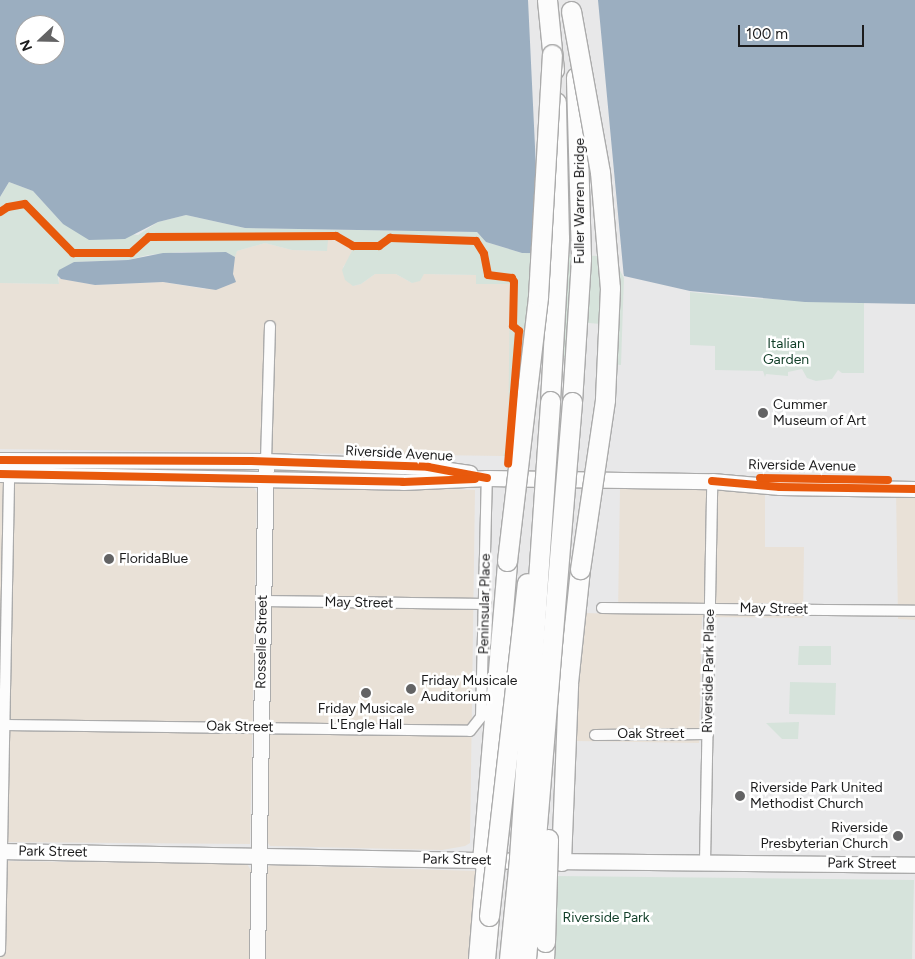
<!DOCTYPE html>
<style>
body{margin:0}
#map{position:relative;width:915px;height:959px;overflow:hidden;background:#e8e8e9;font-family:Figtree,sans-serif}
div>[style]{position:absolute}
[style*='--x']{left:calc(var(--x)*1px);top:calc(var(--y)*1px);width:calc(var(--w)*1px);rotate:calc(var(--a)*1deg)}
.commercial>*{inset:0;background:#e9e1d7}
.green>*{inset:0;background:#d6e3db}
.water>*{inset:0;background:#9baec0}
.pier>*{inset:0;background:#e8e8e9}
.roads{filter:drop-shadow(1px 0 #ababab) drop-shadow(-1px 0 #ababab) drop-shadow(0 1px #ababab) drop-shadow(0 -1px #ababab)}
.street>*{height:10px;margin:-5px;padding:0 5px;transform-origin:5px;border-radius:5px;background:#fcfcfc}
.secondary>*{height:15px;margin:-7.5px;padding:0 7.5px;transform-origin:7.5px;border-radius:7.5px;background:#fcfcfc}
.highway>*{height:19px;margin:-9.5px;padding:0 9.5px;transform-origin:9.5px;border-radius:9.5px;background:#fcfcfc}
.bridges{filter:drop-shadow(1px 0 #ababab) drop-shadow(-1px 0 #ababab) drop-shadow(0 1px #ababab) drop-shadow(0 -1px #ababab)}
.highway-bridge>*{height:19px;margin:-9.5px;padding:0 9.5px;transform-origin:9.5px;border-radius:9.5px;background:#fcfcfc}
.cycleway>*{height:8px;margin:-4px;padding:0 4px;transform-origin:4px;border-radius:4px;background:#e8590c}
.dots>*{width:14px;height:14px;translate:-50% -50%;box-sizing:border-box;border:2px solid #fff;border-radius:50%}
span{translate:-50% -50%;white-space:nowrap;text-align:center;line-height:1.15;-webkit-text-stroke:5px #fff;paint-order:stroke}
.street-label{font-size:14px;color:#1c1c1d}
.park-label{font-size:14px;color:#113e28}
.poi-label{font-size:14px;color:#1c1c1d}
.left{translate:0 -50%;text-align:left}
.right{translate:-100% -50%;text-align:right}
.north{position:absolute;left:15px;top:15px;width:50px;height:50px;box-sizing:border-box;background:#fff;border:1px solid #a4a4a5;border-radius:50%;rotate:249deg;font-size:14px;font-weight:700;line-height:20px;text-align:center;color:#1c1c1d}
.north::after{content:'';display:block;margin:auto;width:18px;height:22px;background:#636364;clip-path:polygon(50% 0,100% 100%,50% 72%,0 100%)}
.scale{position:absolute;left:738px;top:25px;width:126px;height:22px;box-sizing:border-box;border:2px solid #1c1c1d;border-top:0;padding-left:6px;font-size:15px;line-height:18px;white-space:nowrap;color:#1c1c1d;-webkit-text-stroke:4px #fff;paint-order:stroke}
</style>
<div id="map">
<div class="commercial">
<div style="clip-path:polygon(327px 240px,338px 240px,353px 249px,353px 254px,343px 267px,353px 286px,361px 284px,375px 274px,396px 274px,412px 283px,424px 274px,477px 275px,477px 284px,511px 284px,508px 441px,503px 456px,0 449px,0 283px,59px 284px,59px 278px,95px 285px,163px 282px,205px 289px,233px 274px,233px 260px,237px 251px,265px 243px,292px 250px,327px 251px)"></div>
<div style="clip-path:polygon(0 480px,247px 484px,254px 487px,257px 493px,250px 844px,0 842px)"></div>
<div style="clip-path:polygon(279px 484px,475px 490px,470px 843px,465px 846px,442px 850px,270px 846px,266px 840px,272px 492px)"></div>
<div style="clip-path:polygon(620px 488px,765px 489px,765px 547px,804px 547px,803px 618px,702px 617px,699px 743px,576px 741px,578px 673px,585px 613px,618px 614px)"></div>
<div style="clip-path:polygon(896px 491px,915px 493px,915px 620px,898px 619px)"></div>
<div style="clip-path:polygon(0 861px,247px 864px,252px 872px,251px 959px,0 959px)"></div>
<div style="clip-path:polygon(270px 865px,478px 871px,469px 959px,262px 959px,264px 872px)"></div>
</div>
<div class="green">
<div style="clip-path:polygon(9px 182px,33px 191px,63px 224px,138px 235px,158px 222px,186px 215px,245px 228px,477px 232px,486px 242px,522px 253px,616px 254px,624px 276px,621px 365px,603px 363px,601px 324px,577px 322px,586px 359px,521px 353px,515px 456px,503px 456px,508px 441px,510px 284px,476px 284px,476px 275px,424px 274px,420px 281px,412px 283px,396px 274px,375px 274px,361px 284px,353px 286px,345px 280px,342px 270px,353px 249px,338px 240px,328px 240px,327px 251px,292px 250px,265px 243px,237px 251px,235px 257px,226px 252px,181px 252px,148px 255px,128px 260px,74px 262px,58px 277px,59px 284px,0 283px,0 197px)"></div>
<div style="clip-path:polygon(690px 292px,749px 298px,864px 303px,864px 373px,842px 373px,838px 370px,832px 379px,816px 381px,807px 378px,802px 369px,788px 372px,788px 376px,766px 374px,765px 377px,763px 371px,715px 370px,715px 346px,690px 345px)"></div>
<div style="clip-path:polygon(799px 646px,831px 646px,831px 665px,798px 665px)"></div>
<div style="clip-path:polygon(790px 682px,836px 683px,835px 715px,789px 714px)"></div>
<div style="clip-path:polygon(799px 722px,798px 739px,782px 739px,766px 723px)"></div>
<div style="clip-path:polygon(556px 876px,914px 880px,912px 959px,554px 959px)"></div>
</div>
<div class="water">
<div style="clip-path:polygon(evenodd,0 0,915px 0,915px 304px,805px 302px,690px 291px,624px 276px,615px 254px,522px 253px,486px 242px,477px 232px,245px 228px,186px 215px,158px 222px,125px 239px,89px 240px,63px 224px,33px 191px,9px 182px,0 197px,0 0,25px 25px,55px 25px,55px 55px,25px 55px,25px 25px)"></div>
<div style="clip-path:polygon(226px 252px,235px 257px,233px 274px,236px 282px,216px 290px,163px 282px,95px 285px,61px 279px,57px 275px,59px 270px,74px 262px,128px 260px,163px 253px)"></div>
</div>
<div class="pier">
<div style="clip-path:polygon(528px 0,598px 0,624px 278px,618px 267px,613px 202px,616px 263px,600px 256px,535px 254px,536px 168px)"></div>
</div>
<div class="roads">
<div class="street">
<div style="--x:266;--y:461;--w:135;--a:-88.3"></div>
<div style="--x:263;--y:601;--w:223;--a:0.8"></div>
<div style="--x:602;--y:608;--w:313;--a:0.5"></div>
<div style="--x:5;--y:725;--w:465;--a:0.7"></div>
<div style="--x:470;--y:731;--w:18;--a:-52"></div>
<div style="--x:481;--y:717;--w:239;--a:-88.6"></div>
<div style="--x:595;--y:735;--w:113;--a:-0.5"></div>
<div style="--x:705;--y:862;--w:381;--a:-88.9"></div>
<div style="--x:0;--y:951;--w:482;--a:-88.9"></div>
<div style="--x:474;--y:959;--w:98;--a:-85.3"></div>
</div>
<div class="secondary">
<div style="--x:0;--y:460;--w:266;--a:0.2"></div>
<div style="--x:266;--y:461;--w:162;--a:2.1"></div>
<div style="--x:428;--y:467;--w:42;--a:8.1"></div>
<div style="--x:0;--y:474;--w:403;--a:1.1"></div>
<div style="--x:403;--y:482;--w:84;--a:-2.7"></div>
<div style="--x:487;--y:478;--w:225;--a:0.8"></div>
<div style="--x:712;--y:481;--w:68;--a:5"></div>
<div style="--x:780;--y:487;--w:135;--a:0.8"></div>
<div style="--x:0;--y:851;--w:528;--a:1.09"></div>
<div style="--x:551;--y:861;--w:364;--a:0.6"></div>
<div style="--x:257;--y:959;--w:498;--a:-89"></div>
</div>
<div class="highway">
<div style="--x:547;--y:0;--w:70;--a:84.3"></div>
<div style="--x:550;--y:401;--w:163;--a:-86.8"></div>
<div style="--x:559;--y:238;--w:136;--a:-91.3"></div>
<div style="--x:572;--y:402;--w:144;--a:-86.4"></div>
<div style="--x:581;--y:258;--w:181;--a:-91.6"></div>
<div style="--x:482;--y:861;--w:301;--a:-85.2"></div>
<div style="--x:561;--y:861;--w:178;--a:-87.7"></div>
<div style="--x:568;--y:683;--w:115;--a:-84"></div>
<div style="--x:485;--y:959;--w:43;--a:-84.7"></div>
<div style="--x:544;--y:959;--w:17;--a:-87"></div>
</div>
</div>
<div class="bridges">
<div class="highway-bridge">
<div style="--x:571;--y:11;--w:164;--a:79.8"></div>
<div style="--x:600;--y:172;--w:116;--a:85.1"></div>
<div style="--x:610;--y:288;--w:112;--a:92.6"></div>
<div style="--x:605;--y:400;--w:171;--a:98.4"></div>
<div style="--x:507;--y:561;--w:267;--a:-83.3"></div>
<div style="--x:538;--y:296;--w:242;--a:-86.7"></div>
<div style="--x:489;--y:916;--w:335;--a:-83.5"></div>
<div style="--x:545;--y:942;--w:103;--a:-88.3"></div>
<div style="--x:509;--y:959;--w:101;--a:-84.3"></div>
<div style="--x:519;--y:858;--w:458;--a:-86.1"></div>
<div style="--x:526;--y:959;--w:559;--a:-85.28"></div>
</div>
</div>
<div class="cycleway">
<div style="--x:0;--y:212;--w:9;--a:-32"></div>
<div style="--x:8;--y:207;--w:17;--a:-10"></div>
<div style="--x:25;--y:204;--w:69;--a:45.6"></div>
<div style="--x:73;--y:253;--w:58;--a:0"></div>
<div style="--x:131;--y:253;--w:24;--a:-42"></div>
<div style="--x:149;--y:237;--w:187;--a:-0.3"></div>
<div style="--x:336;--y:236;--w:20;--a:30"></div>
<div style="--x:353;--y:246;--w:26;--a:0"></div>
<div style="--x:379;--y:246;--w:14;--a:-36"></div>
<div style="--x:390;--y:238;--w:86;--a:2"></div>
<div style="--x:476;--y:241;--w:15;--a:58"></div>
<div style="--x:484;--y:254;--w:21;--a:79"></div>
<div style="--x:488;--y:275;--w:24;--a:7"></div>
<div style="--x:512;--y:278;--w:4;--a:63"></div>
<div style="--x:514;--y:282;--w:44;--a:91.3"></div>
<div style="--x:513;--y:326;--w:8;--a:40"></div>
<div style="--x:519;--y:331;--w:133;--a:94.7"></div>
<div style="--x:0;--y:460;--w:251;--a:0.2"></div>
<div style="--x:251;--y:461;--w:177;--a:1.9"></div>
<div style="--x:428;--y:467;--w:60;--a:10.6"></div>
<div style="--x:0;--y:474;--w:403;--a:1.1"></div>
<div style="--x:403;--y:482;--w:72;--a:-2.4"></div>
<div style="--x:760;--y:478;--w:128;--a:0.9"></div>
<div style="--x:712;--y:481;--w:68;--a:5"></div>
<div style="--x:780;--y:487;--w:135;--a:0.8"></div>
</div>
<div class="dots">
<div style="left:763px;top:413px;background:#636364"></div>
<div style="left:109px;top:559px;background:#636364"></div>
<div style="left:411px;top:689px;background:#636364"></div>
<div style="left:366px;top:693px;background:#636364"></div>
<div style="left:740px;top:796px;background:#636364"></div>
<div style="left:898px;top:836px;background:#636364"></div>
</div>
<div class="street-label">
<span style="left:580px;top:201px;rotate:-90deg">Fuller Warren Bridge</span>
<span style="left:399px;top:454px;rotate:3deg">Riverside Avenue</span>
<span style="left:802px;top:466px;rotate:1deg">Riverside Avenue</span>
<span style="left:359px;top:603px;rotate:1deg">May Street</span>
<span style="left:485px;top:604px;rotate:-89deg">Peninsular Place</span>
<span style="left:774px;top:609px;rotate:1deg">May Street</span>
<span style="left:262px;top:642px;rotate:-89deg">Rosselle Street</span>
<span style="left:709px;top:671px;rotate:-89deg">Riverside Park Place</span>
<span style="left:240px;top:727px;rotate:1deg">Oak Street</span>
<span style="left:651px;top:734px">Oak Street</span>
<span style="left:53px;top:852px;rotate:1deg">Park Street</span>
<span style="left:457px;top:860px;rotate:1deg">Park Street</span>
<span style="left:862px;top:864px;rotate:1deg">Park Street</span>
</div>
<div class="park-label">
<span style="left:786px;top:352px">Italian<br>Garden</span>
<span style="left:606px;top:918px">Riverside Park</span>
</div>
<div class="poi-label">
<span class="left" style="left:773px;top:413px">Cummer<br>Museum of Art</span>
<span class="left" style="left:119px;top:559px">FloridaBlue</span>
<span class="left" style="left:421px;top:689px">Friday Musicale<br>Auditorium</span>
<span style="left:366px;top:717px">Friday Musicale<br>L'Engle Hall</span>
<span class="left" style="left:750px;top:796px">Riverside Park United<br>Methodist Church</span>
<span class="right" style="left:888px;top:836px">Riverside<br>Presbyterian Church</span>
</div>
<div class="north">N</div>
<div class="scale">100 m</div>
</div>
